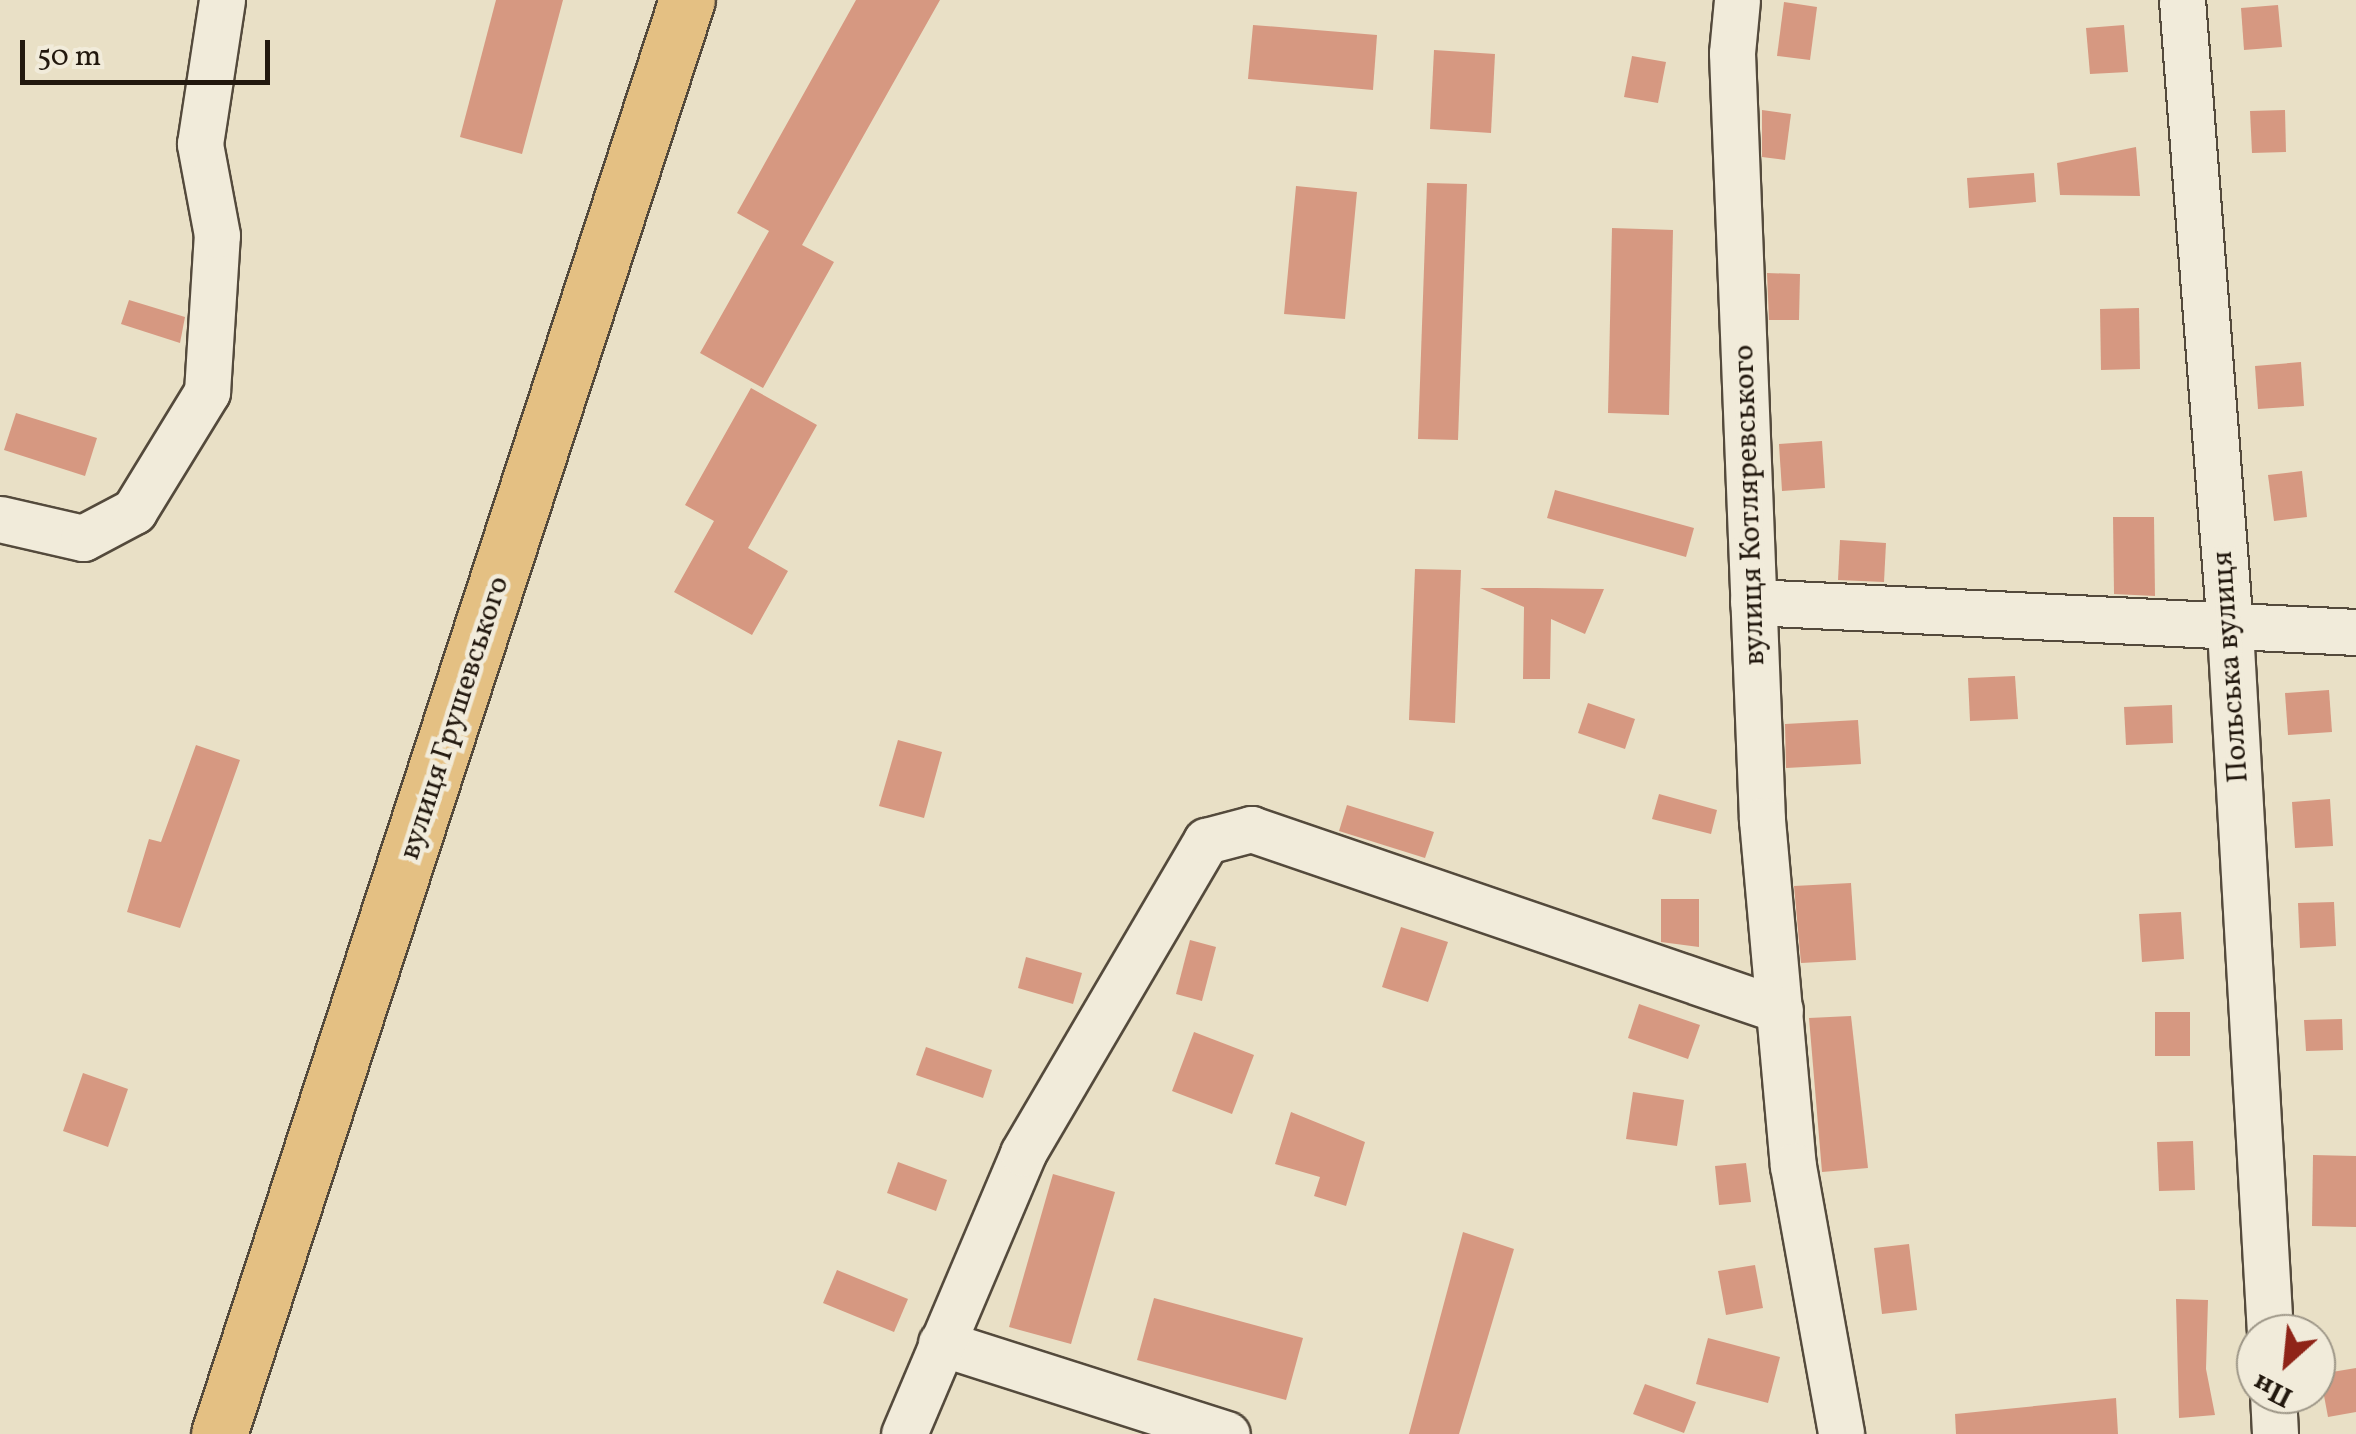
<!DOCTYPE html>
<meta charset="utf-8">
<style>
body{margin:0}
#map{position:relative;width:2356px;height:1434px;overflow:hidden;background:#e9e0c6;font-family:Vollkorn,serif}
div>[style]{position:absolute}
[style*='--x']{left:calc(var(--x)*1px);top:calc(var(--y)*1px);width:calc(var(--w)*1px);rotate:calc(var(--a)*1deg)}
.building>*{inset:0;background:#d69881}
.roads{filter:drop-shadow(2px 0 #544a3c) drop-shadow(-2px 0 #544a3c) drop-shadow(0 2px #544a3c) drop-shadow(0 -2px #544a3c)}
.minor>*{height:45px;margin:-22.5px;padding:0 22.5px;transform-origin:22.5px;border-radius:22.5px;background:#f1ebda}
.major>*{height:55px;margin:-27.5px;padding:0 27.5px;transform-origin:27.5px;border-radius:27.5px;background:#e4c083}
span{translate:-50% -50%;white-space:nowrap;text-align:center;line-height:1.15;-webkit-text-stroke:9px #f1ebda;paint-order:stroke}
.street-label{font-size:30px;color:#22180e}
.north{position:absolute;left:2236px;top:1314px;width:100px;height:100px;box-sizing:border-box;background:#f1ebda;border:2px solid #9e9788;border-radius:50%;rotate:207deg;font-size:28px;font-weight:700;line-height:40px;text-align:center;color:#22180e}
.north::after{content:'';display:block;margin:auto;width:35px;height:45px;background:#8f2418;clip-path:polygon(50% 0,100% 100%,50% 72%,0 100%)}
.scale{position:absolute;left:20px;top:40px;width:250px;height:45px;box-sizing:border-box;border:5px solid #22180e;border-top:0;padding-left:12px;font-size:30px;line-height:35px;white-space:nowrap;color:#22180e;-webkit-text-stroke:8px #f1ebda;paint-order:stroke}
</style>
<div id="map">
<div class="building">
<div style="clip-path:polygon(496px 0,563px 0,522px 154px,460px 137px)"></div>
<div style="clip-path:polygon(856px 0,940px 0,802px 245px,834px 262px,763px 388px,700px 353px,769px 231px,737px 213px)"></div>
<div style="clip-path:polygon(1784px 2px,1817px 7px,1810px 60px,1777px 56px)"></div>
<div style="clip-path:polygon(2278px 5px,2282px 47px,2244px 50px,2241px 8px)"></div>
<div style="clip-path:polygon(1253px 25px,1377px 35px,1373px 90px,1248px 79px)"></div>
<div style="clip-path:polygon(2124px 25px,2128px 72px,2090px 74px,2086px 28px)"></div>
<div style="clip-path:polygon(1434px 50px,1495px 54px,1491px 133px,1430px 129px)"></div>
<div style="clip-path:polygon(1632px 56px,1666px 62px,1658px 103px,1624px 97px)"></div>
<div style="clip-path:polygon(1762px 110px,1791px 114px,1785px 160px,1762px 157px)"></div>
<div style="clip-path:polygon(2285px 110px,2286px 152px,2252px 153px,2250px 111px)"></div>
<div style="clip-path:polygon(2136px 147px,2140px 196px,2060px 195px,2057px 163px)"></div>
<div style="clip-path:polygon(2034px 173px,2036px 202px,1969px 208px,1967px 178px)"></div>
<div style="clip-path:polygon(1427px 183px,1467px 184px,1458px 440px,1418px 439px)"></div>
<div style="clip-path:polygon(1296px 186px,1357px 192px,1345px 319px,1284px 314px)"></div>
<div style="clip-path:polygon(1612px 228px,1673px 230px,1669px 415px,1608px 413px)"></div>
<div style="clip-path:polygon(1767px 273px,1800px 274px,1799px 320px,1769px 320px)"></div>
<div style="clip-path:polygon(129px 300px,185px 317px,180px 343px,121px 324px)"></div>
<div style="clip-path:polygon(2139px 308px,2140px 369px,2101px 370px,2100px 309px)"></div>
<div style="clip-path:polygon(2301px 362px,2304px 406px,2258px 409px,2255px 366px)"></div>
<div style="clip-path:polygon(751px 388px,817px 425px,748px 548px,788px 571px,752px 635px,674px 592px,714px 521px,685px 505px)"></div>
<div style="clip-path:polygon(16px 413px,97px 438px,85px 476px,4px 450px)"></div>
<div style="clip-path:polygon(1822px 441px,1825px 488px,1782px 491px,1779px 444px)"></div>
<div style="clip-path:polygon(2302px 471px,2307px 517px,2274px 521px,2268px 475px)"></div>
<div style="clip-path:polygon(1555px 490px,1694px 528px,1686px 557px,1547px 518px)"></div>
<div style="clip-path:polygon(2113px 517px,2154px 517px,2155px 596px,2114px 594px)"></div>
<div style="clip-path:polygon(1840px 540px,1886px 543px,1884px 582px,1838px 580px)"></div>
<div style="clip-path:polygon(1415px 569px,1461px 570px,1455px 723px,1409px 720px)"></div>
<div style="clip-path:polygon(1480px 588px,1536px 588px,1604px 589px,1585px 634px,1551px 619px,1550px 679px,1523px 679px,1524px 607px)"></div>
<div style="clip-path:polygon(2015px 676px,2018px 719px,1970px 721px,1968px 678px)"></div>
<div style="clip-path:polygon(2329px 690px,2332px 732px,2288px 735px,2285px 693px)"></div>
<div style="clip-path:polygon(1588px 703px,1635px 719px,1625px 749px,1578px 733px)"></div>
<div style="clip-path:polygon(2172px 705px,2173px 743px,2126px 745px,2124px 707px)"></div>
<div style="clip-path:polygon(1858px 720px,1861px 764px,1786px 768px,1785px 724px)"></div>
<div style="clip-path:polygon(898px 740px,942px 752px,924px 818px,879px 806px)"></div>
<div style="clip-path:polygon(196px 745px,240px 760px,180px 928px,127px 912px,149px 839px,161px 842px)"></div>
<div style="clip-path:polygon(1659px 794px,1717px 810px,1711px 834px,1652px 819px)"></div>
<div style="clip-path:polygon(2330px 799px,2333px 846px,2295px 848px,2292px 802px)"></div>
<div style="clip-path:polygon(1347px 805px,1434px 832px,1425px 858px,1339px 831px)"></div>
<div style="clip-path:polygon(1851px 883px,1856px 960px,1801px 963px,1794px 886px)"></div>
<div style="clip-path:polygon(1661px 899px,1699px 899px,1699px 947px,1661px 942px)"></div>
<div style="clip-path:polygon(2334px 902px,2336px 946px,2300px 948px,2298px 903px)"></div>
<div style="clip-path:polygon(2181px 912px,2184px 959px,2142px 962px,2139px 914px)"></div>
<div style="clip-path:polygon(1401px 927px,1448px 942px,1428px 1002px,1382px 987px)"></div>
<div style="clip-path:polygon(1190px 940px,1216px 947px,1202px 1001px,1176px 994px)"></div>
<div style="clip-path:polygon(1026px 957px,1082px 973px,1073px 1004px,1018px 988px)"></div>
<div style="clip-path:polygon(1639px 1004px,1700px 1025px,1688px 1059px,1628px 1038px)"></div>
<div style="clip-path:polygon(2155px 1012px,2190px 1012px,2190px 1056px,2155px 1056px)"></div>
<div style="clip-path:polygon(1851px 1016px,1868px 1168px,1822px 1172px,1809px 1018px)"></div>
<div style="clip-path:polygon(2342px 1019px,2343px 1050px,2306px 1051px,2304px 1020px)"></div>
<div style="clip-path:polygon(1194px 1032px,1254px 1055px,1232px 1114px,1172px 1091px)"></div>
<div style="clip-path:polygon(926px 1047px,992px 1070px,983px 1098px,916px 1075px)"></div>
<div style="clip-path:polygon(83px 1073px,128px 1089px,108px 1147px,63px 1131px)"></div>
<div style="clip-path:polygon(1633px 1092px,1684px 1100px,1677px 1146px,1626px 1139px)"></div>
<div style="clip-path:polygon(1291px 1112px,1365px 1142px,1346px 1206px,1314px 1196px,1320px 1177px,1275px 1164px)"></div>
<div style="clip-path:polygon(2193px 1141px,2195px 1190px,2159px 1191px,2157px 1142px)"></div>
<div style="clip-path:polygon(2313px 1155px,2356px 1156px,2356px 1227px,2312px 1226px)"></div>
<div style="clip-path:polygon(898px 1162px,947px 1180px,936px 1211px,887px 1193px)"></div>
<div style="clip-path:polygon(1746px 1163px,1751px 1202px,1719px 1205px,1715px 1166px)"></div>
<div style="clip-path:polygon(1053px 1174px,1115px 1192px,1071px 1344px,1009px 1327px)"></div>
<div style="clip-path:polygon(1463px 1232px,1514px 1249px,1459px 1434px,1409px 1434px)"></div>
<div style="clip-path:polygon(1909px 1244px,1917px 1310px,1882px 1314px,1874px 1248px)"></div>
<div style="clip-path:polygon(1755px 1265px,1763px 1308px,1726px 1315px,1718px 1271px)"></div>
<div style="clip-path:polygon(837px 1270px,908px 1299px,894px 1332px,823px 1303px)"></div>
<div style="clip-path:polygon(1154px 1298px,1303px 1338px,1286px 1400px,1137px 1360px)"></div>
<div style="clip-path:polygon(2176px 1299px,2208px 1300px,2206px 1369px,2215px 1415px,2179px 1418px)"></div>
<div style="clip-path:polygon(1708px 1338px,1780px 1357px,1768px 1403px,1696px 1384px)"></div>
<div style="clip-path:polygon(2356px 1368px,2356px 1412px,2328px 1417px,2320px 1374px)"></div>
<div style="clip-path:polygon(1645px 1384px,1696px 1402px,1684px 1433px,1633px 1414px)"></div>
<div style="clip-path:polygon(2116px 1398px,2118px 1434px,1956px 1434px,1955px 1414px)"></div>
</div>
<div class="roads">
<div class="minor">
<div style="--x:1737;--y:0;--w:53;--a:95.4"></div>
<div style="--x:1732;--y:53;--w:768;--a:87.76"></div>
<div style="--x:1762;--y:820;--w:347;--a:84.9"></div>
<div style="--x:1793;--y:1166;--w:272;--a:79.8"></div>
<div style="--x:2182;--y:0;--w:631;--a:85.64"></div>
<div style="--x:2230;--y:629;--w:706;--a:86.75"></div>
<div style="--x:0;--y:519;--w:85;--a:12.9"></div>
<div style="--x:83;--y:538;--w:58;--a:-27.9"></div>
<div style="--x:134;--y:511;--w:140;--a:-58.5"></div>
<div style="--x:207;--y:392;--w:157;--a:-86.4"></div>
<div style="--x:217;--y:235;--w:93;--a:-100.6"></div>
<div style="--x:200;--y:144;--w:146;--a:-81.3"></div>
<div style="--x:1753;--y:602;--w:604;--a:2.85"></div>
<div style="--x:941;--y:1343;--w:300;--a:17.7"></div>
<div style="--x:2273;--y:1394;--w:40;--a:87.1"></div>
<div style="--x:904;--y:1434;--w:305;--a:-67"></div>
<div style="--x:1023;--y:1153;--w:362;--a:-59.6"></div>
<div style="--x:1206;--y:841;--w:47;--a:-14.9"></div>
<div style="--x:1251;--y:829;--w:559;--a:18.89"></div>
</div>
<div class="major">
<div style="--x:219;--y:1434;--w:1508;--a:-71.93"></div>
</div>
</div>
<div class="street-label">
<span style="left:1750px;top:505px;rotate:-92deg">вулиця Котляревського</span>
<span style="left:2231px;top:667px;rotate:-94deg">Польська вулиця</span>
<span style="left:455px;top:718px;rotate:-72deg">вулиця Грушевського</span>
</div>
<div class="north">Пн</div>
<div class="scale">50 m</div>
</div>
